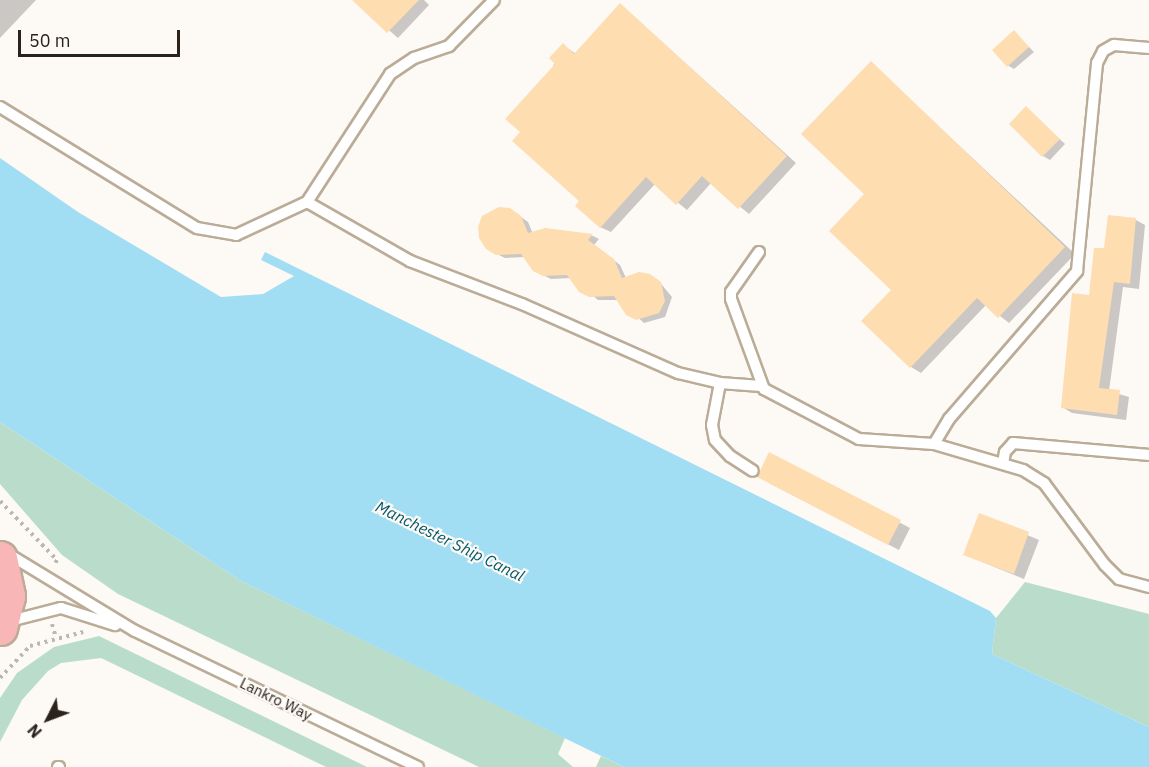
<!DOCTYPE html>
<style>
body{margin:0}
#map{position:relative;width:1149px;height:767px;overflow:hidden;background:#fdf9f5;font-family:"IBM Plex Sans",sans-serif}
div>[style]{position:absolute}
[style*='--x']{left:calc(var(--x)*1px);top:calc(var(--y)*1px);width:calc(var(--w)*1px);rotate:calc(var(--a)*1deg)}
.green>*{inset:0;background:#baddcb}
.water>*{inset:0;background:#a2def3}
.shadow>*{inset:0;background:#0003}
.building>*{inset:0;background:#feddb1}
.path>*{height:4px;margin-top:-2px;transform-origin:0;background:repeating-linear-gradient(90deg,#bcb7b2 0 3px,transparent 0 7.5px)}
.roads{filter:drop-shadow(2px 0 #bbac98) drop-shadow(-2px 0 #bbac98) drop-shadow(0 2px #bbac98) drop-shadow(0 -2px #bbac98)}
.service>*{height:10px;margin:-5px;padding:0 5px;transform-origin:5px;border-radius:5px;background:#fff}
.primary>*{height:33px;margin:-16.5px;padding:0 16.5px;transform-origin:16.5px;border-radius:16.5px;background:#f9b6b7}
span{translate:-50% -50%;white-space:nowrap;text-align:center;line-height:1.15;-webkit-text-stroke:4.5px #fdf9f5;paint-order:stroke}
.street-label{font-size:15px;color:#29231b}
.water-label{font-size:16px;color:#00586c;font-style:italic}
.north{position:absolute;left:18px;top:689px;width:60px;height:60px;-webkit-text-stroke:4px #fdf9f5;paint-order:stroke;rotate:228deg;font-size:16px;font-weight:700;line-height:24px;text-align:center;color:#29231b}
.north::after{content:'';display:block;margin:auto;width:21px;height:27px;background:#29231b;clip-path:polygon(50% 0,100% 100%,50% 72%,0 100%)}
.scale{position:absolute;left:18px;top:30px;width:162px;height:27px;box-sizing:border-box;border:3px solid #29231b;border-top:0;padding-left:8px;font-size:18px;line-height:21px;white-space:nowrap;color:#29231b;-webkit-text-stroke:4px #fdf9f5;paint-order:stroke}
</style>
<div id="map">
<div class="green">
<div style="clip-path:polygon(0 422px,241px 581px,565px 738px,558px 754px,573px 767px,479px 767px,118px 594px,62px 555px,0 484px)"></div>
<div style="clip-path:polygon(1025px 582px,1149px 614px,1149px 727px,992px 654px,996px 618px)"></div>
<div style="clip-path:polygon(99px 636px,367px 767px,326px 767px,101px 658px,61px 663px,48px 671px,22px 700px,0 742px,0 698px,17px 673px,54px 647px)"></div>
<div style="clip-path:polygon(601px 756px,624px 767px,596px 767px)"></div>
</div>
<div class="water">
<div style="clip-path:polygon(0 158px,78px 212px,221px 297px,263px 294px,294px 276px,261px 260px,265px 252px,990px 611px,996px 618px,992px 654px,1149px 727px,1149px 767px,624px 767px,241px 581px,0 422px)"></div>
</div>
<div class="shadow">
<div style="clip-path:polygon(0 0,36px 0,0 38px)"></div>
<div style="clip-path:polygon(354px 0,424px 0,429px 5px,398px 38px)"></div>
<div style="clip-path:polygon(621px 5px,796px 163px,749px 214px,711px 183px,687px 210px,655px 184px,611px 232px,600px 227px,522px 132px,563px 45px,576px 54px)"></div>
<div style="clip-path:polygon(1014px 32px,1034px 52px,1014px 69px,1007px 65px)"></div>
<div style="clip-path:polygon(871px 63px,1075px 254px,1009px 323px,986px 305px,921px 373px,911px 367px,866px 194px)"></div>
<div style="clip-path:polygon(1026px 108px,1065px 144px,1050px 160px,1043px 156px)"></div>
<div style="clip-path:polygon(517px 214px,528px 222px,533px 234px,546px 230px,593px 236px,599px 239px,594px 245px,620px 265px,626px 278px,657px 279px,672px 297px,665px 317px,644px 323px,618px 300px,598px 300px,571px 278px,551px 279px,541px 274px,525px 257px,505px 258px,495px 253px)"></div>
<div style="clip-path:polygon(1109px 217px,1136px 220px,1145px 225px,1139px 289px,1123px 287px,1109px 391px,1129px 397px,1126px 420px,1072px 413px,1062px 407px,1105px 250px)"></div>
<div style="clip-path:polygon(770px 454px,910px 528px,899px 550px,769px 483px)"></div>
<div style="clip-path:polygon(980px 515px,1039px 540px,1024px 579px,965px 555px)"></div>
</div>
<div class="building">
<div style="clip-path:polygon(352px 0,419px 0,387px 33px)"></div>
<div style="clip-path:polygon(620px 3px,787px 156px,738px 209px,702px 176px,676px 205px,646px 177px,600px 228px,575px 206px,579px 201px,512px 141px,520px 132px,505px 119px,555px 64px,549px 58px,563px 43px,574px 54px)"></div>
<div style="clip-path:polygon(1014px 30px,1029px 47px,1007px 67px,992px 50px)"></div>
<div style="clip-path:polygon(871px 61px,1065px 247px,998px 318px,977px 298px,910px 368px,861px 321px,891px 290px,829px 231px,864px 194px,801px 134px)"></div>
<div style="clip-path:polygon(1026px 106px,1060px 139px,1042px 157px,1009px 124px)"></div>
<div style="clip-path:polygon(499px 207px,510px 208px,521px 216px,528px 233px,545px 228px,593px 234px,588px 240px,614px 259px,622px 278px,639px 272px,650px 274px,661px 282px,665px 301px,659px 313px,636px 320px,626px 315px,614px 296px,589px 297px,579px 292px,567px 275px,543px 276px,533px 271px,521px 254px,496px 255px,486px 249px,479px 238px,478px 227px,482px 216px)"></div>
<div style="clip-path:polygon(1108px 215px,1136px 218px,1130px 284px,1114px 282px,1099px 388px,1120px 390px,1117px 415px,1061px 408px,1072px 293px,1089px 295px,1094px 248px,1104px 248px)"></div>
<div style="clip-path:polygon(769px 452px,901px 520px,888px 545px,757px 477px)"></div>
<div style="clip-path:polygon(979px 513px,1029px 532px,1014px 574px,963px 555px)"></div>
</div>
<div class="path">
<div style="--x:0;--y:501;--w:82;--a:46"></div>
<div style="--x:57;--y:560;--w:6;--a:121"></div>
<div style="--x:52;--y:624;--w:15;--a:74"></div>
<div style="--x:0;--y:678;--w:44;--a:-46.8"></div>
<div style="--x:30;--y:646;--w:55;--a:-14.8"></div>
</div>
<div class="roads">
<div class="service">
<div style="--x:0;--y:107;--w:231;--a:31.6"></div>
<div style="--x:197;--y:228;--w:40;--a:10"></div>
<div style="--x:236;--y:235;--w:78;--a:-24.9"></div>
<div style="--x:307;--y:202;--w:153;--a:-57"></div>
<div style="--x:390;--y:74;--w:29;--a:-34"></div>
<div style="--x:414;--y:58;--w:37;--a:-19"></div>
<div style="--x:449;--y:46;--w:64;--a:-45.6"></div>
<div style="--x:307;--y:202;--w:119;--a:29.8"></div>
<div style="--x:410;--y:261;--w:120;--a:21"></div>
<div style="--x:522;--y:304;--w:171;--a:23.9"></div>
<div style="--x:678;--y:373;--w:43;--a:13.4"></div>
<div style="--x:720;--y:383;--w:41;--a:4.2"></div>
<div style="--x:759;--y:252;--w:49;--a:125"></div>
<div style="--x:731;--y:292;--w:7;--a:90"></div>
<div style="--x:731;--y:299;--w:96;--a:69.9"></div>
<div style="--x:764;--y:389;--w:107;--a:27.8"></div>
<div style="--x:859;--y:439;--w:75;--a:3.8"></div>
<div style="--x:934;--y:444;--w:29;--a:-59"></div>
<div style="--x:949;--y:419;--w:196;--a:-49.1"></div>
<div style="--x:1077;--y:271;--w:209;--a:-84.5"></div>
<div style="--x:1097;--y:63;--w:13;--a:-63"></div>
<div style="--x:1103;--y:51;--w:13;--a:-29"></div>
<div style="--x:1114;--y:45;--w:35;--a:5"></div>
<div style="--x:720;--y:383;--w:43;--a:100.8"></div>
<div style="--x:712;--y:425;--w:15;--a:79"></div>
<div style="--x:715;--y:440;--w:22;--a:47"></div>
<div style="--x:730;--y:456;--w:27;--a:33"></div>
<div style="--x:934;--y:444;--w:93;--a:16.3"></div>
<div style="--x:1023;--y:470;--w:25;--a:32"></div>
<div style="--x:1044;--y:483;--w:102;--a:53.4"></div>
<div style="--x:1105;--y:565;--w:20;--a:45"></div>
<div style="--x:1119;--y:579;--w:31;--a:15"></div>
<div style="--x:1003;--y:464;--w:12;--a:-81"></div>
<div style="--x:1005;--y:452;--w:12;--a:-48"></div>
<div style="--x:1013;--y:443;--w:137;--a:5"></div>
<div style="--x:5;--y:552;--w:152;--a:31.3"></div>
<div style="--x:135;--y:631;--w:314;--a:25.7"></div>
<div style="--x:6;--y:622;--w:57;--a:-14.3"></div>
<div style="--x:61;--y:608;--w:57;--a:17.5"></div>
<div style="--x:58;--y:767;--w:1;--a:0"></div>
</div>
<div class="primary">
<div style="--x:0;--y:558;--w:39;--a:78"></div>
<div style="--x:8;--y:596;--w:33;--a:104"></div>
</div>
</div>
<div class="street-label">
<span style="left:276px;top:699px;rotate:26deg">Lankro Way</span>
</div>
<div class="water-label">
<span style="left:450px;top:541px;rotate:26deg">Manchester Ship Canal</span>
</div>
<div class="north">N</div>
<div class="scale">50 m</div>
</div>
